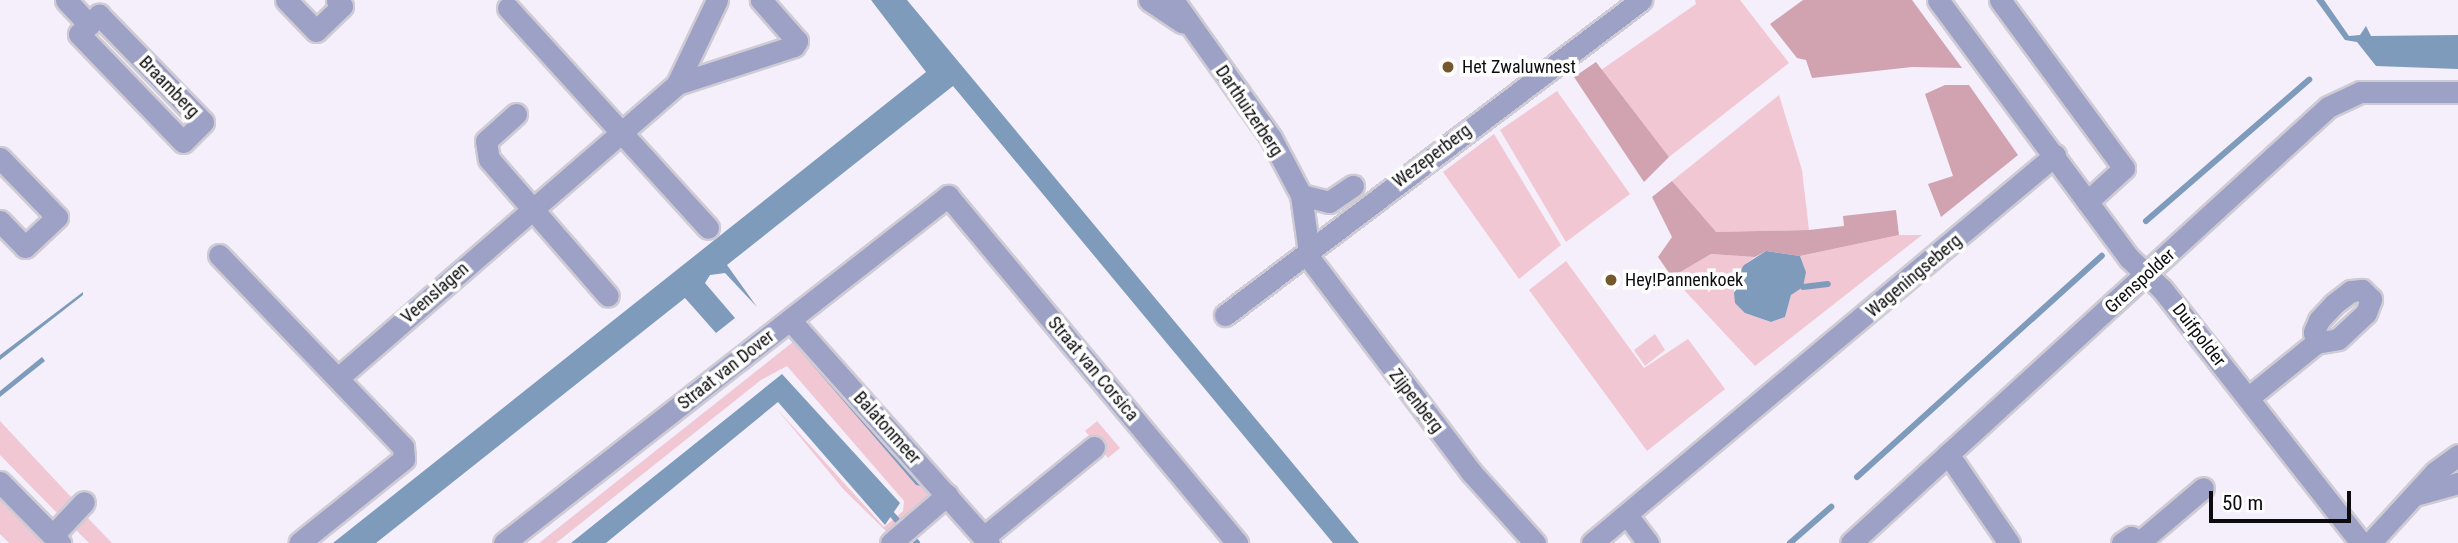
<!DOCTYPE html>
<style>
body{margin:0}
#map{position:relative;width:2458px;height:543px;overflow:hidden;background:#f4effa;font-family:"Roboto Condensed",sans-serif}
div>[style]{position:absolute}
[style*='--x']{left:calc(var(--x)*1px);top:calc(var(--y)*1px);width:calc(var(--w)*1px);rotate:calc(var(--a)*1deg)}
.green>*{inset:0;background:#f2c7d4}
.forest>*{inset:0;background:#d1a2b0}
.water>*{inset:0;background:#7e9bbb}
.stream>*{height:6px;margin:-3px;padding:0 3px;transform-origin:3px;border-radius:3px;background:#7e9bbb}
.roads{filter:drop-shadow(2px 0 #cfcbd4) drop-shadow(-2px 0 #cfcbd4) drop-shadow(0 2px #cfcbd4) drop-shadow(0 -2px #cfcbd4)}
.minor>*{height:21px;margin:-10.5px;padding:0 10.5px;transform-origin:10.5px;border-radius:10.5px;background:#9ca1c5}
.dots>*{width:19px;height:19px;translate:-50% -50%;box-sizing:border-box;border:4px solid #fff;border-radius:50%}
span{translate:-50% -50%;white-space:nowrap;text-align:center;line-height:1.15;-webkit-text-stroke:7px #fff;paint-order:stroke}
.poi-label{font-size:18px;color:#0c0b0e}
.left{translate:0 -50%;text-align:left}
.street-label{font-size:18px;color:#0c0b0e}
.scale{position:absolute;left:2209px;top:491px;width:142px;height:32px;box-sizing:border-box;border:4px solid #0c0b0e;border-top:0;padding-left:9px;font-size:21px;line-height:24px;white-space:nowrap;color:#0c0b0e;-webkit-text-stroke:5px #fff;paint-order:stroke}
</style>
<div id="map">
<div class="green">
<div style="clip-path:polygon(1695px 0,1740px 0,1789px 63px,1669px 157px,1601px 70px,1696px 4px)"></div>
<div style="clip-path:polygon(1557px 91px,1630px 194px,1566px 242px,1500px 130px)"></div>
<div style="clip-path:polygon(1779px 95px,1802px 170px,1809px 230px,1715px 232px,1672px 181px)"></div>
<div style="clip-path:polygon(1494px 134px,1561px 245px,1519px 279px,1443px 172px)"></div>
<div style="clip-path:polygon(1899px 235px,1922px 235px,1755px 366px,1672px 277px,1711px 254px,1755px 257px,1744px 265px,1745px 313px,1771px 322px,1785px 317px,1791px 295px,1806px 272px,1800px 256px)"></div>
<div style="clip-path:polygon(1566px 261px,1644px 368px,1688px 339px,1725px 389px,1647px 451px,1529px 290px)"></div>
<div style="clip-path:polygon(1655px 334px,1665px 350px,1645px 366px,1634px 350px)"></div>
<div style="clip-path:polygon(798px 338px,932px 491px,929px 502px,891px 536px,844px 490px,776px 408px,884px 527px,903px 511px,904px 501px,787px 366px,761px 380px,556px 543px,539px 543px)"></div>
<div style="clip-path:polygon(0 421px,71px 497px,76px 493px,80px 497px,61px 517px,0 455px)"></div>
<div style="clip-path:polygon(1097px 421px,1120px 448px,1108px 458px,1085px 431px)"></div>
<div style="clip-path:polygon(0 498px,44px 543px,9px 543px,0 534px)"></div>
<div style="clip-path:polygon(83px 513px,112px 543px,89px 543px,72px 526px)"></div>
</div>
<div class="forest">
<div style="clip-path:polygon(1803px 0,1912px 0,1962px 68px,1912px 67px,1812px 78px,1806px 60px,1797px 58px,1770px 24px)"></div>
<div style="clip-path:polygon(1596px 62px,1669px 157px,1644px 182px,1574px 77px)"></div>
<div style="clip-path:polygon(1945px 85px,1969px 85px,2018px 155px,1941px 217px,1928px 184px,1953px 176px,1925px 94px)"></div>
<div style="clip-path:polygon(1672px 181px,1716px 232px,1809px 230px,1844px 226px,1843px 216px,1896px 210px,1899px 235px,1800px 256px,1766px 251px,1755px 257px,1711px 254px,1672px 277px,1658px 257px,1672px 237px,1652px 197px)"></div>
</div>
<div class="water">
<div style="clip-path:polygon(871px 0,907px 0,1359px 543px,1333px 543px,953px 86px,727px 265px,757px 307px,725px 273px,710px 275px,705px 283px,735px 318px,716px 333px,685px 298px,376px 543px,333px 543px,926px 72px)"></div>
<div style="clip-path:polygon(2316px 0,2324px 0,2349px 36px,2360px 35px,2366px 26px,2371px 36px,2458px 35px,2458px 69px,2376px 66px,2357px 42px,2345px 40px)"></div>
<div style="clip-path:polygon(1766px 251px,1800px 256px,1806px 272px,1803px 287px,1791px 295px,1785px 317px,1771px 322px,1745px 313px,1735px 303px,1733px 282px,1744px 265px)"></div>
<div style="clip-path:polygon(83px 292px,83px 295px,0 360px,0 355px)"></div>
<div style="clip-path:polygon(802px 353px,919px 482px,921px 486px,916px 485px)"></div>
<div style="clip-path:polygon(42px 357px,45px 361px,0 397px,0 391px)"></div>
<div style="clip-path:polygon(782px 374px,900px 503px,885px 525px,778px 402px,606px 543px,571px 543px)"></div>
</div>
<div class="stream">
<div style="--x:2146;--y:221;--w:216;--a:-40.9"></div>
<div style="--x:1803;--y:287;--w:25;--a:-7"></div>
<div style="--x:1857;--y:477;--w:330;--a:-42.1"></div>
<div style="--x:888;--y:510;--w:44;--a:48.7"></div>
<div style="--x:1790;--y:543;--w:55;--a:-41.3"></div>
</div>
<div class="roads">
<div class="minor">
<div style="--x:66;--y:0;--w:34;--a:47"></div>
<div style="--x:286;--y:0;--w:43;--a:45.9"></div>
<div style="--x:316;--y:31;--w:36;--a:-44"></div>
<div style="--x:342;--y:6;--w:8;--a:-130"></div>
<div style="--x:1149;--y:0;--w:40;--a:34"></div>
<div style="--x:1173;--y:0;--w:169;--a:54.6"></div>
<div style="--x:1271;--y:138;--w:64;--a:62.2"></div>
<div style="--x:1301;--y:195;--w:29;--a:14"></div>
<div style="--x:1329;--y:202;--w:29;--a:-34"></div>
<div style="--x:1938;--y:0;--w:321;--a:53.5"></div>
<div style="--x:2129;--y:258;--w:45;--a:43.2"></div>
<div style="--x:2162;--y:289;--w:323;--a:51.9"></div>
<div style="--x:2000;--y:0;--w:209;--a:53.6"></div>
<div style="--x:2124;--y:168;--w:50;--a:137.4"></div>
<div style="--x:508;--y:8;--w:297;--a:47.7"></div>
<div style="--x:99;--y:15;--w:149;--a:45.8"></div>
<div style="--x:203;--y:122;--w:28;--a:135"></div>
<div style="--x:183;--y:142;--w:150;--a:-133.9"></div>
<div style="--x:79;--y:34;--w:28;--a:-44"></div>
<div style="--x:677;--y:84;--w:93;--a:-64.5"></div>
<div style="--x:516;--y:114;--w:40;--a:138"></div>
<div style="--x:486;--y:141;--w:18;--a:81"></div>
<div style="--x:489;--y:159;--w:181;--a:49"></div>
<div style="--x:0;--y:158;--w:82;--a:46"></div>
<div style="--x:57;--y:217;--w:44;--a:136.8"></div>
<div style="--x:25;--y:247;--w:36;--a:-134"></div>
<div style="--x:1301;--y:195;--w:65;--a:82"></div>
<div style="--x:1310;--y:259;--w:267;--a:52.9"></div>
<div style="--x:1471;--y:472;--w:96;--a:48"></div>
<div style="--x:219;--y:255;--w:266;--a:46.2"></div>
<div style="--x:403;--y:447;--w:12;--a:85"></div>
<div style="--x:404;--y:459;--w:134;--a:141.3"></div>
<div style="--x:1225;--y:315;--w:522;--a:-37.13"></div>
<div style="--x:790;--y:320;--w:299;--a:48.3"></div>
<div style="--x:338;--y:378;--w:449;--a:-40.9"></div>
<div style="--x:677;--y:84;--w:123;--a:-18"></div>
<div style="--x:794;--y:46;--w:6;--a:-59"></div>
<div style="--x:797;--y:41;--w:55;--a:-131.3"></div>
<div style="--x:2248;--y:398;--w:87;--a:-39"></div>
<div style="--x:2316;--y:343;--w:22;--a:-10"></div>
<div style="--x:2338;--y:339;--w:38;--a:-43"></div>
<div style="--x:2366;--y:313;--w:15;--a:-70"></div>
<div style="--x:2371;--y:299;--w:13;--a:-135"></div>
<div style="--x:2362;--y:290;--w:11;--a:175"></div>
<div style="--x:2351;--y:291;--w:21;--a:143"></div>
<div style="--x:2334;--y:304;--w:22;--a:133"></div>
<div style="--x:2319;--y:320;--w:13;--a:113"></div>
<div style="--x:2314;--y:332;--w:11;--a:80"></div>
<div style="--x:1948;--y:454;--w:108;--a:55.6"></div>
<div style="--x:0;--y:482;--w:86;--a:45.5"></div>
<div style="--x:2419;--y:494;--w:41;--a:-15.8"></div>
<div style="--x:1627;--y:515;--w:35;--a:53"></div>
<div style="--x:53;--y:535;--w:45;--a:-46.8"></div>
<div style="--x:984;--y:537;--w:142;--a:-39.3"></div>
<div style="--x:2142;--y:540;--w:80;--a:-40.4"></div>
<div style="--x:504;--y:543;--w:564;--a:-38.01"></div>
<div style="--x:948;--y:196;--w:452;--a:50.2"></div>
<div style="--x:891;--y:543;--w:74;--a:-40.6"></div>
<div style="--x:1592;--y:543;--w:604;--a:-39.96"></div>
<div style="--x:1851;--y:543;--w:646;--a:-42.43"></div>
<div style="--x:2328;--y:107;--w:35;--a:-25"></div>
<div style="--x:2360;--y:92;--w:98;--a:0"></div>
<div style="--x:2122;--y:543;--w:11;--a:-34"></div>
<div style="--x:2131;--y:537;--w:13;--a:27"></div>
<div style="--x:2370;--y:543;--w:96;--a:-47.5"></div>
<div style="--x:2435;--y:472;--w:29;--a:-36"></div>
</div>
</div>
<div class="dots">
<div style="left:1448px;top:67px;background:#75592c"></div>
<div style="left:1611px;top:280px;background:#75592c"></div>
</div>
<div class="poi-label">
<span class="left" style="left:1462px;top:67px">Het Zwaluwnest</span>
<span class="left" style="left:1625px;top:280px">Hey!Pannenkoek</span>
</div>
<div class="street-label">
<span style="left:169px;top:87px;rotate:46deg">Braamberg</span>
<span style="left:1249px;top:111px;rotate:56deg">Darthuizerberg</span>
<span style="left:1432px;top:156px;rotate:-37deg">Wezeperberg</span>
<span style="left:1914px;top:276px;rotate:-40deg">Wageningseberg</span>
<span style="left:2140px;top:281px;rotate:-42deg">Grenspolder</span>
<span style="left:435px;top:293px;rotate:-41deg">Veenslagen</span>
<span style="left:2199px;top:335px;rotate:52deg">Duifpolder</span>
<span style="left:1093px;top:369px;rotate:50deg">Straat van Corsica</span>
<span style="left:726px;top:370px;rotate:-38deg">Straat van Dover</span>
<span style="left:1416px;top:401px;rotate:52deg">Zijpenberg</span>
<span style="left:887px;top:428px;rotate:48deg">Balatonmeer</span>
</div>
<div class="scale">50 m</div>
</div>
